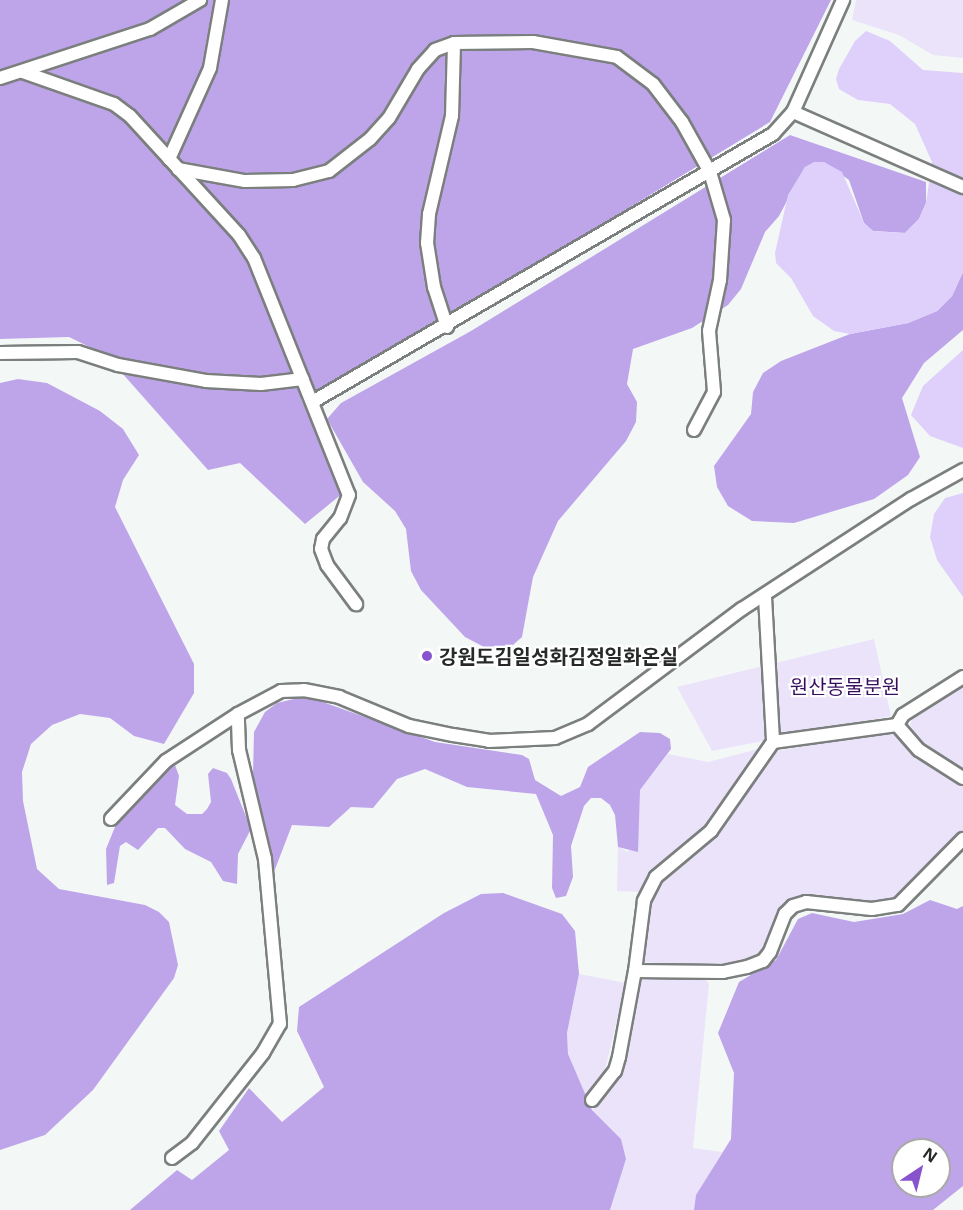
<!DOCTYPE html>
<meta charset="utf-8">
<style>
body{margin:0}
#map{position:relative;width:963px;height:1210px;overflow:hidden;background:#f3f8f7;font-family:"Noto Sans","Noto Sans KR",sans-serif}
div>[style]{position:absolute}
[style*='--x']{left:calc(var(--x)*1px);top:calc(var(--y)*1px);width:calc(var(--w)*1px);rotate:calc(var(--a)*1deg)}
.green>*{inset:0;background:#eae3fa}
.forest>*{inset:0;background:#bea5ea}
.water>*{inset:0;background:#dfd0fb}
.roads{filter:drop-shadow(2px 0 #7b7f7e) drop-shadow(-2px 0 #7b7f7e) drop-shadow(0 2px #7b7f7e) drop-shadow(0 -2px #7b7f7e)}
.minor>*{height:12px;margin:-6px;padding:0 6px;transform-origin:6px;border-radius:6px;background:#fff}
.dots>*{width:16px;height:16px;translate:-50% -50%;box-sizing:border-box;border:3px solid #fff;border-radius:50%}
span{translate:-50% -50%;white-space:nowrap;text-align:center;line-height:1.15;-webkit-text-stroke:4.5px #fff;paint-order:stroke}
.poi-label{font-size:20px;color:#272828;font-weight:700}
.left{translate:0 -50%;text-align:left}
.park-label{font-size:20px;color:#360e5e}
.north{position:absolute;left:891px;top:1138px;width:60px;height:60px;box-sizing:border-box;background:#fff;border:2px solid #a9a9a9;border-radius:50%;rotate:35deg;font-size:16px;font-weight:700;line-height:24px;text-align:center;color:#272828}
.north::after{content:'';display:block;margin:auto;width:21px;height:27px;background:#8854cd;clip-path:polygon(50% 0,100% 100%,50% 72%,0 100%)}
</style>
<div id="map">
<div class="green">
<div style="clip-path:polygon(856px 0,963px 0,963px 58px,933px 55px,899px 35px,852px 20px)"></div>
<div style="clip-path:polygon(874px 639px,891px 716px,712px 751px,677px 687px)"></div>
<div style="clip-path:polygon(963px 683px,963px 770px,919px 741px,910px 724px,916px 713px)"></div>
<div style="clip-path:polygon(890px 731px,914px 753px,963px 785px,963px 831px,906px 893px,888px 903px,802px 898px,789px 902px,775px 921px,763px 952px,753px 960px,716px 967px,643px 962px,640px 953px,649px 897px,717px 829px,771px 756px,777px 751px)"></div>
<div style="clip-path:polygon(758px 749px,745px 775px,707px 825px,656px 869px,640px 892px,617px 891px,618px 847px,628px 852px,640px 790px,668px 754px,708px 762px)"></div>
<div style="clip-path:polygon(579px 974px,626px 983px,603px 1078px,586px 1099px,568px 1054px,567px 1033px)"></div>
<div style="clip-path:polygon(650px 974px,705px 979px,709px 984px,693px 1148px,722px 1152px,696px 1197px,694px 1210px,610px 1210px,626px 1159px,621px 1139px,592px 1110px,624px 1069px,638px 981px)"></div>
</div>
<div class="forest">
<div style="clip-path:polygon(0 0,831px 0,770px 122px,362px 370px,301px 399px,343px 493px,305px 524px,240px 463px,208px 470px,106px 355px,69px 337px,0 339px)"></div>
<div style="clip-path:polygon(790px 135px,926px 182px,926px 203px,919px 219px,905px 233px,873px 231px,864px 223px,849px 180px,824px 162px,805px 167px,779px 216px,765px 232px,741px 289px,728px 305px,692px 328px,633px 349px,627px 384px,637px 402px,636px 422px,626px 441px,558px 521px,533px 577px,522px 637px,506px 651px,484px 647px,465px 637px,421px 590px,411px 571px,406px 529px,395px 511px,363px 482px,327px 419px,341px 403px,471px 331px)"></div>
<div style="clip-path:polygon(963px 272px,963px 330px,924px 363px,902px 398px,920px 457px,908px 475px,874px 499px,794px 523px,752px 521px,728px 506px,717px 487px,714px 466px,751px 414px,753px 392px,763px 373px,781px 361px,850px 334px,908px 323px,937px 311px,952px 296px)"></div>
<div style="clip-path:polygon(18px 379px,47px 383px,100px 411px,123px 429px,139px 455px,123px 480px,115px 507px,194px 664px,194px 693px,164px 744px,134px 736px,110px 718px,80px 714px,52px 725px,31px 744px,22px 772px,23px 801px,37px 869px,59px 889px,145px 905px,159px 912px,169px 922px,178px 965px,174px 978px,93px 1090px,45px 1135px,0 1150px,0 383px)"></div>
<div style="clip-path:polygon(306px 696px,435px 742px,522px 755px,529px 759px,535px 780px,561px 796px,580px 787px,588px 767px,640px 732px,660px 733px,670px 739px,671px 749px,640px 790px,638px 852px,618px 847px,615px 815px,610px 805px,601px 798px,591px 798px,584px 806px,571px 846px,573px 877px,566px 896px,556px 898px,552px 888px,553px 835px,536px 794px,467px 787px,425px 769px,397px 779px,373px 808px,351px 807px,329px 827px,292px 825px,274px 872px,253px 774px,254px 732px,265px 712px,277px 703px)"></div>
<div style="clip-path:polygon(175px 765px,179px 776px,175px 805px,187px 814px,202px 814px,207px 809px,211px 802px,208px 774px,213px 768px,227px 773px,231px 779px,251px 829px,238px 854px,237px 884px,223px 881px,211px 862px,185px 849px,165px 828px,158px 828px,138px 850px,126px 842px,120px 846px,114px 883px,107px 885px,106px 849px,117px 822px,140px 793px)"></div>
<div style="clip-path:polygon(503px 893px,562px 914px,575px 931px,579px 974px,567px 1033px,568px 1054px,592px 1110px,621px 1139px,626px 1159px,610px 1210px,130px 1210px,177px 1170px,192px 1180px,229px 1150px,219px 1131px,249px 1088px,282px 1122px,324px 1087px,297px 1031px,299px 1007px,444px 913px,481px 894px)"></div>
<div style="clip-path:polygon(evenodd,930px 900px,957px 909px,963px 906px,963px 1186px,933px 1210px,694px 1210px,696px 1195px,731px 1139px,734px 1073px,718px 1033px,739px 982px,776px 960px,798px 919px,812px 913px,854px 922px,903px 914px,930px 900px,903px 1150px,939px 1150px,939px 1186px,903px 1186px,903px 1150px)"></div>
</div>
<div class="water">
<div style="clip-path:polygon(866px 31px,890px 41px,923px 70px,963px 73px,963px 272px,952px 296px,937px 311px,908px 323px,850px 334px,834px 331px,813px 316px,791px 278px,776px 263px,775px 253px,788px 195px,805px 167px,814px 162px,824px 162px,842px 172px,864px 223px,873px 231px,905px 233px,919px 219px,926px 203px,932px 162px,915px 124px,890px 104px,858px 100px,839px 89px,836px 79px,839px 69px,855px 41px)"></div>
<div style="clip-path:polygon(963px 350px,963px 448px,930px 436px,911px 415px,923px 386px)"></div>
<div style="clip-path:polygon(963px 493px,963px 597px,937px 560px,930px 537px,934px 514px,945px 498px)"></div>
</div>
<div class="roads">
<div class="minor">
<div style="--x:23;--y:72;--w:96;--a:19.4"></div>
<div style="--x:114;--y:104;--w:20;--a:37"></div>
<div style="--x:130;--y:116;--w:161;--a:47.5"></div>
<div style="--x:239;--y:235;--w:27;--a:57"></div>
<div style="--x:254;--y:258;--w:255;--a:68.2"></div>
<div style="--x:349;--y:495;--w:25;--a:111"></div>
<div style="--x:340;--y:518;--w:27;--a:129"></div>
<div style="--x:323;--y:539;--w:10;--a:101"></div>
<div style="--x:321;--y:549;--w:17;--a:69"></div>
<div style="--x:327;--y:565;--w:49;--a:53.4"></div>
<div style="--x:0;--y:78;--w:158;--a:-18.1"></div>
<div style="--x:150;--y:29;--w:58;--a:-30.1"></div>
<div style="--x:793;--y:112;--w:186;--a:23.8"></div>
<div style="--x:169;--y:159;--w:100;--a:-65.7"></div>
<div style="--x:210;--y:68;--w:69;--a:-80"></div>
<div style="--x:178;--y:169;--w:68;--a:10.2"></div>
<div style="--x:245;--y:181;--w:48;--a:-1.2"></div>
<div style="--x:293;--y:180;--w:37;--a:-14"></div>
<div style="--x:329;--y:171;--w:52;--a:-38"></div>
<div style="--x:370;--y:139;--w:28;--a:-48"></div>
<div style="--x:389;--y:118;--w:57;--a:-59.4"></div>
<div style="--x:418;--y:69;--w:25;--a:-48"></div>
<div style="--x:435;--y:50;--w:20;--a:-20"></div>
<div style="--x:454;--y:43;--w:79;--a:-0.7"></div>
<div style="--x:533;--y:42;--w:85;--a:10.1"></div>
<div style="--x:617;--y:57;--w:45;--a:36.9"></div>
<div style="--x:653;--y:84;--w:48;--a:52.7"></div>
<div style="--x:682;--y:122;--w:57;--a:60.8"></div>
<div style="--x:710;--y:172;--w:50;--a:73.7"></div>
<div style="--x:724;--y:220;--w:60;--a:93.8"></div>
<div style="--x:720;--y:280;--w:52;--a:102.2"></div>
<div style="--x:709;--y:331;--w:61;--a:85.3"></div>
<div style="--x:714;--y:392;--w:43;--a:117.8"></div>
<div style="--x:447;--y:327;--w:42;--a:-108"></div>
<div style="--x:434;--y:287;--w:45;--a:-99"></div>
<div style="--x:427;--y:243;--w:29;--a:-86"></div>
<div style="--x:429;--y:214;--w:101;--a:-76.8"></div>
<div style="--x:452;--y:116;--w:73;--a:-88.4"></div>
<div style="--x:0;--y:353;--w:78;--a:-0.7"></div>
<div style="--x:78;--y:352;--w:42;--a:18"></div>
<div style="--x:118;--y:365;--w:89;--a:10.3"></div>
<div style="--x:206;--y:381;--w:55;--a:3.1"></div>
<div style="--x:261;--y:384;--w:42;--a:-6.8"></div>
<div style="--x:314;--y:401;--w:531;--a:-30.19"></div>
<div style="--x:773;--y:134;--w:30;--a:-48"></div>
<div style="--x:793;--y:112;--w:123;--a:-65.9"></div>
<div style="--x:765;--y:597;--w:145;--a:86.8"></div>
<div style="--x:773;--y:742;--w:108;--a:124.9"></div>
<div style="--x:711;--y:831;--w:72;--a:140.1"></div>
<div style="--x:656;--y:877;--w:27;--a:117"></div>
<div style="--x:644;--y:901;--w:71;--a:97.3"></div>
<div style="--x:635;--y:971;--w:88;--a:0.7"></div>
<div style="--x:723;--y:972;--w:25;--a:-12"></div>
<div style="--x:747;--y:967;--w:17;--a:-21"></div>
<div style="--x:763;--y:961;--w:11;--a:-52"></div>
<div style="--x:770;--y:952;--w:41;--a:-68.5"></div>
<div style="--x:785;--y:914;--w:11;--a:-45"></div>
<div style="--x:793;--y:906;--w:14;--a:-17"></div>
<div style="--x:806;--y:902;--w:66;--a:6.1"></div>
<div style="--x:872;--y:909;--w:26;--a:-9"></div>
<div style="--x:898;--y:905;--w:93;--a:-45.4"></div>
<div style="--x:897;--y:725;--w:12;--a:-59"></div>
<div style="--x:903;--y:715;--w:71;--a:-32.3"></div>
<div style="--x:773;--y:742;--w:125;--a:-7.8"></div>
<div style="--x:897;--y:725;--w:33;--a:49"></div>
<div style="--x:919;--y:750;--w:52;--a:32.5"></div>
<div style="--x:111;--y:819;--w:80;--a:-46.5"></div>
<div style="--x:166;--y:761;--w:86;--a:-33.1"></div>
<div style="--x:592;--y:1100;--w:37;--a:-52"></div>
<div style="--x:615;--y:1071;--w:15;--a:-74"></div>
<div style="--x:619;--y:1057;--w:87;--a:-79.5"></div>
<div style="--x:172;--y:1158;--w:25;--a:-37"></div>
<div style="--x:192;--y:1143;--w:115;--a:-51.7"></div>
<div style="--x:263;--y:1053;--w:34;--a:-60"></div>
<div style="--x:280;--y:1024;--w:166;--a:-95.2"></div>
<div style="--x:265;--y:859;--w:112;--a:-103.4"></div>
<div style="--x:239;--y:750;--w:36;--a:-92"></div>
<div style="--x:238;--y:714;--w:49;--a:-28.1"></div>
<div style="--x:281;--y:691;--w:23;--a:-2"></div>
<div style="--x:304;--y:690;--w:36;--a:11"></div>
<div style="--x:339;--y:697;--w:76;--a:22.5"></div>
<div style="--x:409;--y:726;--w:45;--a:11.6"></div>
<div style="--x:453;--y:735;--w:36;--a:9"></div>
<div style="--x:489;--y:741;--w:66;--a:-2.6"></div>
<div style="--x:555;--y:738;--w:36;--a:-23"></div>
<div style="--x:588;--y:724;--w:192;--a:-36.8"></div>
<div style="--x:742;--y:609;--w:202;--a:-33.1"></div>
<div style="--x:911;--y:499;--w:60;--a:-29.1"></div>
</div>
</div>
<div class="dots">
<div style="left:427px;top:656px;background:#8854cd"></div>
</div>
<div class="poi-label">
<span class="left" style="left:439px;top:656px">강원도김일성화김정일화온실</span>
</div>
<div class="park-label">
<span style="left:845px;top:686px">원산동물분원</span>
</div>
<div class="north">N</div>
</div>
